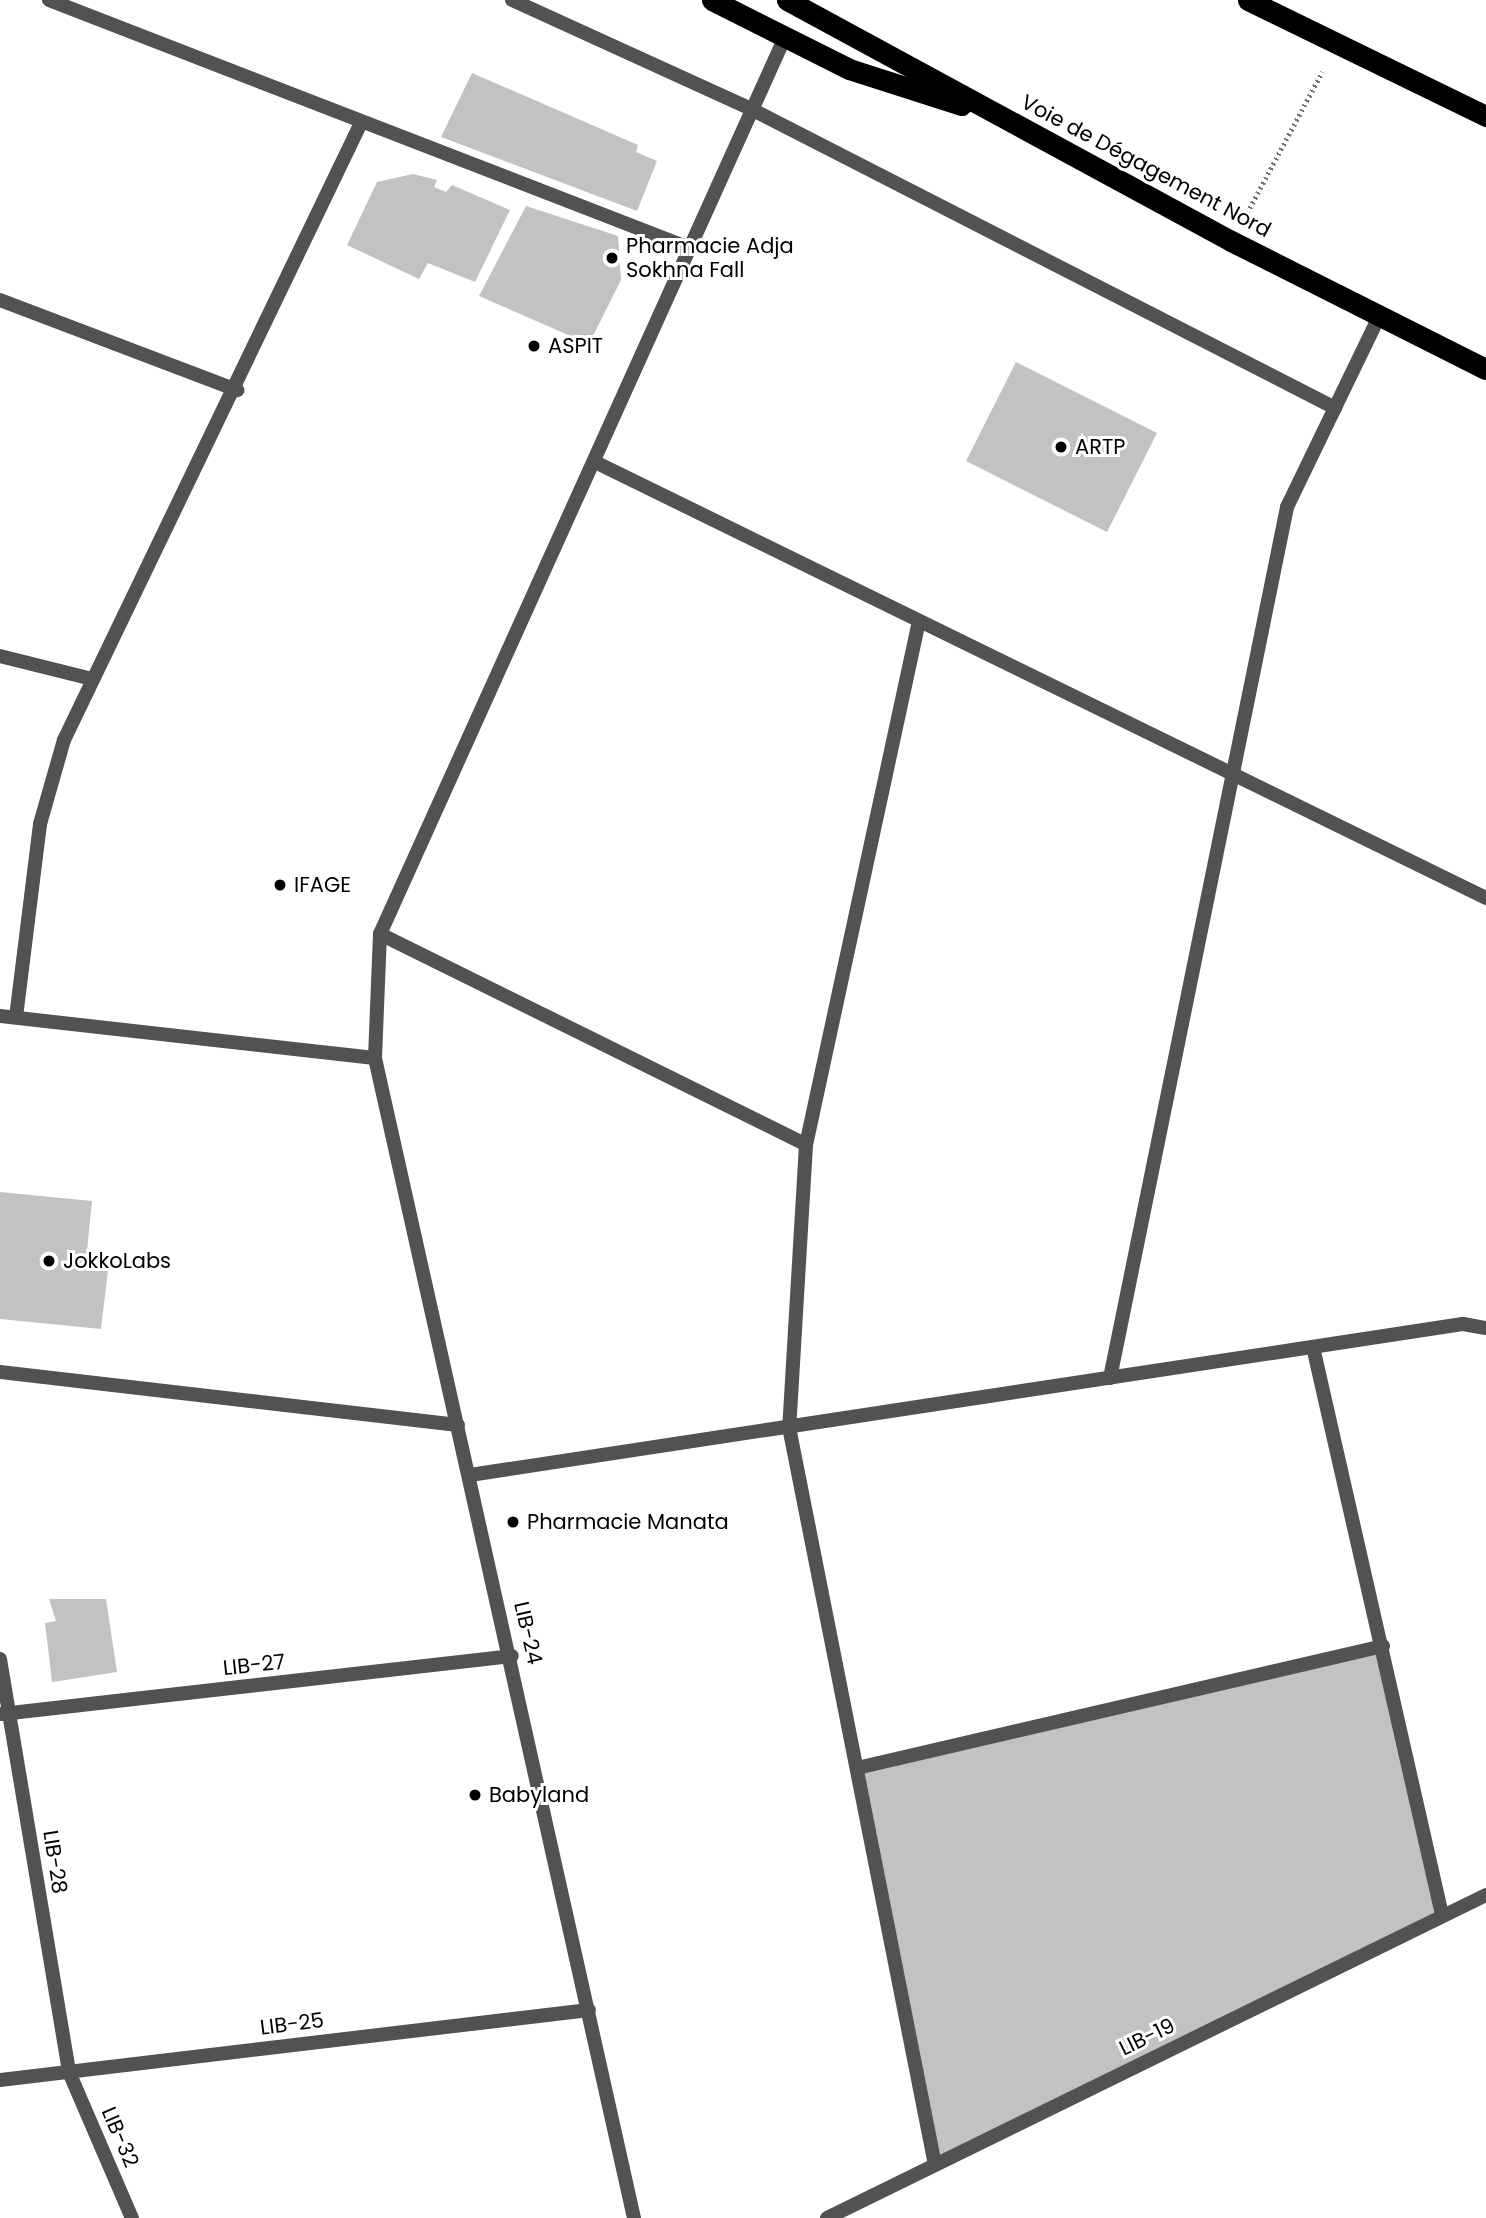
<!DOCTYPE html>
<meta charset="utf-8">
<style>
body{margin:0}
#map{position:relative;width:1486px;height:2218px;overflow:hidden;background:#fff;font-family:Poppins,sans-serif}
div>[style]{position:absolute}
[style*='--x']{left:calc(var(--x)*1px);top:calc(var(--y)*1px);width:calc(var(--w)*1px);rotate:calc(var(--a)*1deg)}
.building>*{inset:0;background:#c2c2c2}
.path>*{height:4.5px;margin-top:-2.25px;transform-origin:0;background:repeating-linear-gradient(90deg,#747474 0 2px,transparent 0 5.5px)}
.street>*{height:14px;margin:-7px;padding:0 7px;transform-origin:7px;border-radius:7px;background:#525252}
.highway>*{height:21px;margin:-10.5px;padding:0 10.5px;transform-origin:10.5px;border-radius:10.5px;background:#000}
.dots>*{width:19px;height:19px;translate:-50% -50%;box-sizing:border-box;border:4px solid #fff;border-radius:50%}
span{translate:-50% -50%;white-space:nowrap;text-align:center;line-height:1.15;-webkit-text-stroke:6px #fff;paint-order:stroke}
.street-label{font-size:21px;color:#000}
.poi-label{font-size:21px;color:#000}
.left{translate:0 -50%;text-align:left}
</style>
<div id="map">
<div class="building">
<div style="clip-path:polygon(472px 73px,638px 145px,636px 152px,657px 161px,637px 211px,441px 137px)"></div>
<div style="clip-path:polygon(413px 174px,437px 180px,434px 187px,446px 192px,452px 185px,510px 210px,475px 282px,428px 263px,419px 279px,347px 245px,377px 182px)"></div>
<div style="clip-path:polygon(526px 206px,618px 236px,621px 280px,589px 344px,479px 296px)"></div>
<div style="clip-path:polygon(1016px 362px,1157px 433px,1107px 532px,966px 461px)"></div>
<div style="clip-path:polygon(0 1192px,92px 1201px,86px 1260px,109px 1262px,101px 1329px,0 1319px)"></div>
<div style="clip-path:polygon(49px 1599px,106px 1599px,117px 1672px,52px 1682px,45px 1623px,56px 1621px)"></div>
<div style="clip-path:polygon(1383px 1646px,1442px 1915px,935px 2165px,857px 1768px)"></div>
</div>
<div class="path">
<div style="--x:1247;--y:213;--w:160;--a:-62"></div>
</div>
<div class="street">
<div style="--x:49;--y:0;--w:690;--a:21.17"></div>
<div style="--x:512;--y:0;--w:265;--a:24.5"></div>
<div style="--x:753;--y:110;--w:654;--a:27.11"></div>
<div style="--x:0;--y:300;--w:254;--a:20.8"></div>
<div style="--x:595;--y:462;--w:992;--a:26.07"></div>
<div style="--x:919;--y:621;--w:536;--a:102.17"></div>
<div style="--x:806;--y:1145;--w:283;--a:93.4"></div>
<div style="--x:789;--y:1427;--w:752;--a:78.81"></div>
<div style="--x:0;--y:656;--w:95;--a:14"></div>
<div style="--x:380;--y:934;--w:475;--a:26.3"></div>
<div style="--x:0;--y:1016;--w:377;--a:6.4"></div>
<div style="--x:16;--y:1017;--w:194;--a:-82.9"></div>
<div style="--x:40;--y:824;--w:87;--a:-74.1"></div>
<div style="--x:64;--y:740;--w:685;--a:-64.3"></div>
<div style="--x:1313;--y:1347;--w:582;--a:77.2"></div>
<div style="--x:0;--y:1372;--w:461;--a:6.6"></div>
<div style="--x:1110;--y:1378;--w:889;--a:-78.51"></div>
<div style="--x:1287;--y:507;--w:213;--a:-64.2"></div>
<div style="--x:470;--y:1475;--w:1004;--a:-8.65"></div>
<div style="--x:1463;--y:1324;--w:23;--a:10"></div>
<div style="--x:0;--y:1659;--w:419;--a:80.5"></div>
<div style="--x:69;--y:2072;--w:159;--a:66.7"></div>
<div style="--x:2;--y:1714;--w:513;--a:-6.49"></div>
<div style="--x:857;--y:1768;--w:540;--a:-13.06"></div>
<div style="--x:0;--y:2080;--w:593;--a:-6.78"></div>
<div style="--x:634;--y:2218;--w:1189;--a:-102.59"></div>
<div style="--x:375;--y:1058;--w:124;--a:-87.7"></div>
<div style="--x:380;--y:934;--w:984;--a:-65.7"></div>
<div style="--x:827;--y:2218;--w:734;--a:-26.11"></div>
</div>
<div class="highway">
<div style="--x:712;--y:0;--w:153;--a:26.7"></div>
<div style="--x:849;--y:69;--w:118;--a:17.8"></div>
<div style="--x:787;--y:0;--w:505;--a:28.49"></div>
<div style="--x:1231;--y:241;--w:285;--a:26.7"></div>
<div style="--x:1248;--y:0;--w:265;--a:26"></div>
</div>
<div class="dots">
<div style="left:612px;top:258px;background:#000"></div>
<div style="left:534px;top:346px;background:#000"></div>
<div style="left:1061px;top:447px;background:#000"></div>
<div style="left:280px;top:885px;background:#000"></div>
<div style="left:49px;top:1261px;background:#000"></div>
<div style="left:513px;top:1522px;background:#000"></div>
<div style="left:475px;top:1795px;background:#000"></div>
</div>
<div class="street-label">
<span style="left:1146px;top:166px;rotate:28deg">Voie de Dégagement Nord</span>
<span style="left:528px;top:1633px;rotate:77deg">LIB-24</span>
<span style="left:254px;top:1665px;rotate:-6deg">LIB-27</span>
<span style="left:55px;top:1862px;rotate:81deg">LIB-28</span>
<span style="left:292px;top:2024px;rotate:-7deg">LIB-25</span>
<span style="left:1147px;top:2037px;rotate:-26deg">LIB-19</span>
<span style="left:120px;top:2137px;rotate:67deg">LIB-32</span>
</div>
<div class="poi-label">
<span class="left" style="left:626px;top:258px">Pharmacie Adja<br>Sokhna Fall</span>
<span class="left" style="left:548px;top:346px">ASPIT</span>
<span class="left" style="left:1075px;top:447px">ARTP</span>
<span class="left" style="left:294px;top:885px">IFAGE</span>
<span class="left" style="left:63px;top:1261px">JokkoLabs</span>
<span class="left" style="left:527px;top:1522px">Pharmacie Manata</span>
<span class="left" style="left:489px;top:1795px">Babyland</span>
</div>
</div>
